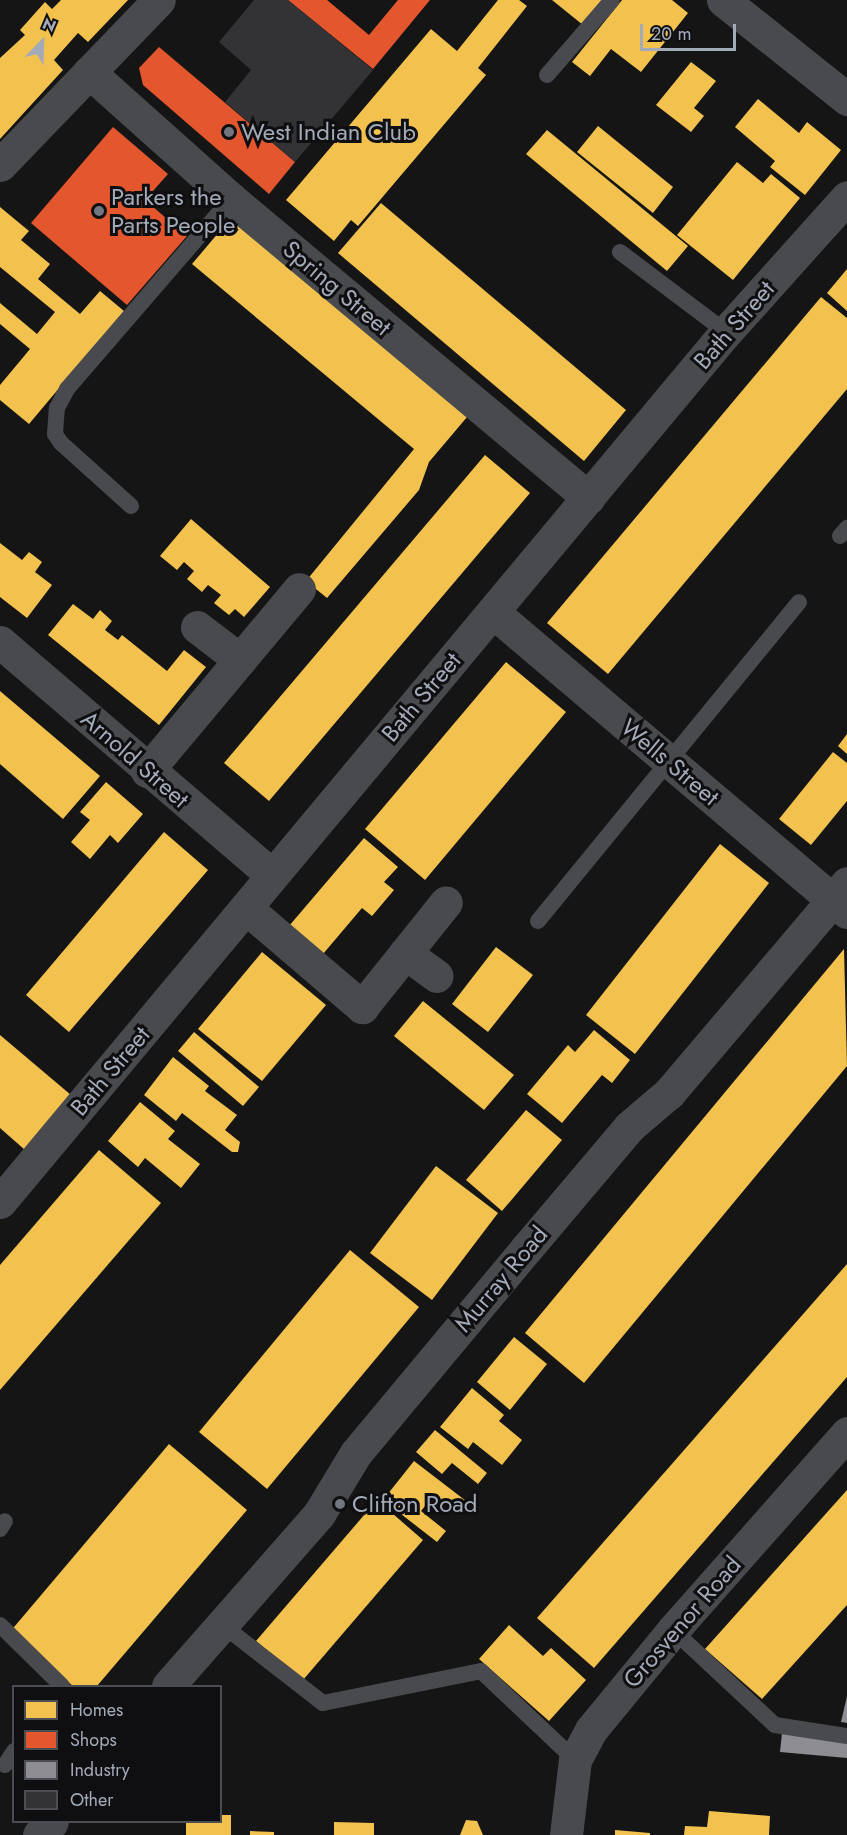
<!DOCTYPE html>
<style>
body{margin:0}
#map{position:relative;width:847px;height:1835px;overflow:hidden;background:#151515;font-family:Jost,sans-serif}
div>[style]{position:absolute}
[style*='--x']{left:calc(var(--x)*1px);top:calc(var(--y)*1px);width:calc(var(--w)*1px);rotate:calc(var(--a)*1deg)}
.homes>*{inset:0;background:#f2c14e}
.shops>*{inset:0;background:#e4572e}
.industry>*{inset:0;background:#8d8d92}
.building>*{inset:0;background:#333335}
.service>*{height:16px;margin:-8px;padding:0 8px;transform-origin:8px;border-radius:8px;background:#484a4e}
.minor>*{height:33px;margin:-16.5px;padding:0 16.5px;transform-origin:16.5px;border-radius:16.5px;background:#484a4e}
.tertiary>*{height:33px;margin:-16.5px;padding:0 16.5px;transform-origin:16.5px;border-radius:16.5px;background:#484a4e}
.dots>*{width:16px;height:16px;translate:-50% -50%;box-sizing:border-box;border:3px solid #0f0f11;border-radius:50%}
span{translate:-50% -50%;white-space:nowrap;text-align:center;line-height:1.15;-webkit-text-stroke:6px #0f0f11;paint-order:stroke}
.poi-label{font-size:24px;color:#a4abb8}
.left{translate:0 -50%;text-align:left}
.street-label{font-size:24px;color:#a4abb8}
.legend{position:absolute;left:12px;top:1685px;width:210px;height:138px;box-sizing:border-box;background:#0f0f11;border:2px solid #4b4d54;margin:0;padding:8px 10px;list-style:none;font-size:18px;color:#a4abb8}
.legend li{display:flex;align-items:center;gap:12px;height:30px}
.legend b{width:30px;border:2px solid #4b4d54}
.north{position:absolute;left:12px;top:12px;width:60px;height:60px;-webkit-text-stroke:4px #0f0f11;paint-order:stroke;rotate:23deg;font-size:16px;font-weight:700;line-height:24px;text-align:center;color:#a4abb8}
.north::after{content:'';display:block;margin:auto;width:21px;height:27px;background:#a4abb8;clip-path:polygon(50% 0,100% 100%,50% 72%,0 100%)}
.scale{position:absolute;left:640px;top:24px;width:96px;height:27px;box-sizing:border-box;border:3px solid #a4abb8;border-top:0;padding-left:8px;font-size:18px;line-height:21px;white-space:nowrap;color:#a4abb8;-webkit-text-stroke:4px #0f0f11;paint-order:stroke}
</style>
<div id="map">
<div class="homes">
<div style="clip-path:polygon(61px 0,128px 0,88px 42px,78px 33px,54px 60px,63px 70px,0 139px,0 58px,25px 35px,20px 30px,45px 2px,52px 9px)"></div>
<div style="clip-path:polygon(498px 0,519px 0,527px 6px,478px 68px,486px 75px,358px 226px,351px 220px,334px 241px,286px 200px,431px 29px,457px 51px)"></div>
<div style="clip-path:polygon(552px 0,604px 0,583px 25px)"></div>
<div style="clip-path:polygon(622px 0,672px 0,688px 13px,641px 72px,611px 49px,590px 76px,572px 62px)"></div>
<div style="clip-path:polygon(691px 62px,716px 81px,694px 108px,704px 116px,691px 132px,656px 105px)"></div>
<div style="clip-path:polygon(758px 99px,799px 133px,807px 122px,841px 150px,805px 195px,770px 167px,775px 161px,735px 127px)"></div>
<div style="clip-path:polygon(598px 126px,673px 187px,653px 213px,577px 152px)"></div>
<div style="clip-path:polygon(547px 130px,688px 246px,667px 271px,526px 154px)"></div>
<div style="clip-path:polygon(737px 162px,763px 183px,771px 174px,800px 198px,733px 280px,677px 235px)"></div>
<div style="clip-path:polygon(381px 203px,626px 410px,584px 461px,338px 253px)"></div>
<div style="clip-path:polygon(0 207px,29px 231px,21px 240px,50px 264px,38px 279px,80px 314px,100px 291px,124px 311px,29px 424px,0 400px,0 385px,30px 349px,0 324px,0 303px,37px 334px,55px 312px,0 267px)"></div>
<div style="clip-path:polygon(236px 212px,473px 410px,429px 462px,419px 490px,327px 598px,306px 581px,414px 449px,192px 264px)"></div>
<div style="clip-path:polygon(847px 269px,847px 311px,827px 293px)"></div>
<div style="clip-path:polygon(821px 297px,847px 318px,847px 389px,608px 674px,547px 623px)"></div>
<div style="clip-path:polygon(485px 455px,530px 493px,269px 801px,224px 763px)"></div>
<div style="clip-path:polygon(191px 519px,270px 587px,244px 617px,235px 609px,229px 615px,214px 603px,221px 595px,208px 585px,202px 592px,187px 579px,194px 571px,184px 562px,177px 570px,160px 556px)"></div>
<div style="clip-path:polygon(0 543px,22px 560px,29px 552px,42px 562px,35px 572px,52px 585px,27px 618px,0 597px)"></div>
<div style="clip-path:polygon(73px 604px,93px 619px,100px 610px,112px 621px,105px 630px,118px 640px,122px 635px,167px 671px,184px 650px,206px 667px,159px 725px,48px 635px)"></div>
<div style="clip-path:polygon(506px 662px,566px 712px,425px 880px,365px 829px)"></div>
<div style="clip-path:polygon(0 691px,100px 776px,63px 819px,0 764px)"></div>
<div style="clip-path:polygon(847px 734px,847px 754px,838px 746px)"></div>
<div style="clip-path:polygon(833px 752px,847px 763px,847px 801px,811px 845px,779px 819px)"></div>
<div style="clip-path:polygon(106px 782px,143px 814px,118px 843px,110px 835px,90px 859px,71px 842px,90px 820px,80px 812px)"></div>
<div style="clip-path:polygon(164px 832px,208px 870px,69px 1032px,26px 995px)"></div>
<div style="clip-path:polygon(364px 838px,398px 867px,384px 882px,394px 890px,372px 916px,362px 908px,323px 954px,289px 926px)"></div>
<div style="clip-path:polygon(720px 844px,769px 883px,635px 1054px,586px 1015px)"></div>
<div style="clip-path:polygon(496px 947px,533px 975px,488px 1032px,452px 1004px)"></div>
<div style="clip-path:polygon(844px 949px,847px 1066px,584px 1383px,525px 1333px)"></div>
<div style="clip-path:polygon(262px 952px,326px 1005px,262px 1081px,198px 1029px)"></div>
<div style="clip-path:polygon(423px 1001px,514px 1075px,484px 1110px,394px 1036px)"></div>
<div style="clip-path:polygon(594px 1030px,630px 1060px,612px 1083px,602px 1075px,562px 1123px,527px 1094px,568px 1045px,575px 1052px)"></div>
<div style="clip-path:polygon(194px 1032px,259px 1087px,243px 1106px,178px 1051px)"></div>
<div style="clip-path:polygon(0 1035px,71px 1095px,25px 1150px,0 1128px)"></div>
<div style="clip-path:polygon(173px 1057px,209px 1086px,205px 1091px,237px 1115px,225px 1130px,240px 1142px,238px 1152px,232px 1152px,182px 1113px,176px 1121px,144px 1095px)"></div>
<div style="clip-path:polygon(140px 1102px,175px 1131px,168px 1139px,200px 1164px,181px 1188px,145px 1158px,138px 1167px,108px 1141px)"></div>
<div style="clip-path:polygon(526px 1110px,562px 1140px,502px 1211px,466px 1180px)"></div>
<div style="clip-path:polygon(99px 1150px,161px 1203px,0 1390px,0 1265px)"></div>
<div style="clip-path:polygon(436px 1166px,498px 1213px,432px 1300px,370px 1253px)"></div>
<div style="clip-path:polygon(350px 1250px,419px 1307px,267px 1489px,199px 1432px)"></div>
<div style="clip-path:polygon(847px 1264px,847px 1377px,594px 1668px,537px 1618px)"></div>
<div style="clip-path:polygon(514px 1337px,547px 1364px,510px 1410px,477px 1382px)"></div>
<div style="clip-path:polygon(472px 1388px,504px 1415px,499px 1421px,522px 1440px,502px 1465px,473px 1442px,468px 1449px,440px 1427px)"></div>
<div style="clip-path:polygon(435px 1430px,487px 1473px,478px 1484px,452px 1463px,442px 1474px,416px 1452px)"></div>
<div style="clip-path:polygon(169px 1444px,247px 1510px,97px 1686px,73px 1686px,9px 1633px)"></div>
<div style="clip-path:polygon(414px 1461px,470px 1504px,461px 1515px,434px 1495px,421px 1511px,446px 1531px,437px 1542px,383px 1500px)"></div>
<div style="clip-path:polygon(847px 1490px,847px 1605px,762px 1699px,705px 1649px)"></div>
<div style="clip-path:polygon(377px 1500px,423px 1540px,303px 1680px,256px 1641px)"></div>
<div style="clip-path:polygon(509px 1625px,543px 1656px,551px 1648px,586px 1680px,549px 1721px,479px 1659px)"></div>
<div style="clip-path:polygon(709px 1811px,770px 1816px,769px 1835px,684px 1835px,685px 1826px,707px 1827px)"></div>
<div style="clip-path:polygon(220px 1815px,231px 1815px,231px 1835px,186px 1835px,186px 1822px,220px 1822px)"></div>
<div style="clip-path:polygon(466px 1820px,477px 1821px,483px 1835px,460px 1835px)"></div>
<div style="clip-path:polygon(334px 1822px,374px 1823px,374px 1835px,334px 1835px)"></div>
<div style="clip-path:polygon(615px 1830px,650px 1833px,650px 1835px,615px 1835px)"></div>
<div style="clip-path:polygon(250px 1831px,274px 1832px,274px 1835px,250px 1835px)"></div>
</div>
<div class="shops">
<div style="clip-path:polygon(288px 0,327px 0,369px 35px,398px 0,430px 0,373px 69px)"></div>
<div style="clip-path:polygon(159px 47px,295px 162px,269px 194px,143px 85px,139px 68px)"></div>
<div style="clip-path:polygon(113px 127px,168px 174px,145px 200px,187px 236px,127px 305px,31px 223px)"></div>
</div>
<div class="industry">
<div style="clip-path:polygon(847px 1696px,847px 1723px,841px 1722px)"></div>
<div style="clip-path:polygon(782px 1733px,847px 1739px,847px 1758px,780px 1752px)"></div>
</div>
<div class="building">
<div style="clip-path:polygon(254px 0,288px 0,373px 70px,295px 162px,225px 102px,251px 70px,219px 42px)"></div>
</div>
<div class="service">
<div style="--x:547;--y:75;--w:99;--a:-49.1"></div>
<div style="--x:620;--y:252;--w:133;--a:37"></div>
<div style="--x:131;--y:506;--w:94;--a:-138"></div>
<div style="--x:61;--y:443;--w:11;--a:-124"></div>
<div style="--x:55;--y:434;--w:26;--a:-86"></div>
<div style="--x:57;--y:408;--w:21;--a:-62"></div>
<div style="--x:67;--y:389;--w:251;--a:-49.2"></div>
<div style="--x:840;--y:536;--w:11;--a:-49"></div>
<div style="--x:538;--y:921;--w:412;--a:-50.7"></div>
<div style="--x:0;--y:1529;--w:9;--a:-58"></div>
<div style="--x:221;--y:1624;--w:129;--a:37.8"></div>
<div style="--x:323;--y:1703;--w:161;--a:-11.4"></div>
<div style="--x:481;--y:1671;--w:129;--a:43.4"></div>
<div style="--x:0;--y:1625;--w:87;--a:44.5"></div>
<div style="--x:673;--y:1630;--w:139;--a:43"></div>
<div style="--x:775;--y:1725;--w:73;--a:8.7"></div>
<div style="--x:5;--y:1765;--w:17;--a:-57"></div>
</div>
<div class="minor">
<div style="--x:723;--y:0;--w:159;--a:38.6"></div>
<div style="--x:89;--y:72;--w:191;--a:41.8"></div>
<div style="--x:231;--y:199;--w:466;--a:39.9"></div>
<div style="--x:493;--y:612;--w:464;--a:40.3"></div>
<div style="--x:197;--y:627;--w:54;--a:37.5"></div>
<div style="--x:0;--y:642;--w:358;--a:40.6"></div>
<div style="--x:147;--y:771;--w:237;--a:-50.1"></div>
<div style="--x:246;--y:908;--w:153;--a:40.5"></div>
<div style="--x:362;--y:1007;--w:134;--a:-51.3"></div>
<div style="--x:405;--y:953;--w:39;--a:36"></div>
<div style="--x:0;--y:1202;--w:1133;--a:-50.16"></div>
<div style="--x:726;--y:332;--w:181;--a:-48.1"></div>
<div style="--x:566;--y:1835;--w:76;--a:-83.2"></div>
<div style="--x:575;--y:1760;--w:34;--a:-62"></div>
<div style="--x:591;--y:1730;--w:129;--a:-50.6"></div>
<div style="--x:673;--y:1630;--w:263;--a:-48.5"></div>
</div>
<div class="tertiary">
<div style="--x:0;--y:165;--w:229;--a:-46.1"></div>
<div style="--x:168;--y:1686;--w:229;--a:-48.7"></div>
<div style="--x:319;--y:1514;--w:71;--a:-58.8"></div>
<div style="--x:356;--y:1453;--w:266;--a:-50.2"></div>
<div style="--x:526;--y:1249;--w:160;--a:-49.8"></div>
<div style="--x:629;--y:1127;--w:52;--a:-40.4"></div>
<div style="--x:669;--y:1093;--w:275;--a:-49.7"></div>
<div style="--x:39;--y:1835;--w:18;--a:-45"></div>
</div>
<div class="dots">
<div style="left:229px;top:132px;background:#72767f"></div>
<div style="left:99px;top:211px;background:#72767f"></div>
<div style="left:340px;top:1504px;background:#72767f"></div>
</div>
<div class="poi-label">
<span class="left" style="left:241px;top:132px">West Indian Club</span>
<span class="left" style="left:111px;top:211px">Parkers the<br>Parts People</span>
<span class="left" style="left:352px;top:1504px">Clifton Road</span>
</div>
<div class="street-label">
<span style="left:337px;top:288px;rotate:40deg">Spring Street</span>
<span style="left:734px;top:325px;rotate:-49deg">Bath Street</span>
<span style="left:421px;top:697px;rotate:-50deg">Bath Street</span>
<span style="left:135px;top:759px;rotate:41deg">Arnold Street</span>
<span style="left:670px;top:762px;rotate:40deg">Wells Street</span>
<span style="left:110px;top:1071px;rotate:-50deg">Bath Street</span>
<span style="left:501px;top:1279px;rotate:-50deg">Murray Road</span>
<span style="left:682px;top:1622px;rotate:-49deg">Grosvenor Road</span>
</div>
<ul class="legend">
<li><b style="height:16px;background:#f2c14e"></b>Homes</li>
<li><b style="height:16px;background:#e4572e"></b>Shops</li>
<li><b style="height:16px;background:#8d8d92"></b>Industry</li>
<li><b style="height:16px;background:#333335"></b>Other</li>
</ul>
<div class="north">N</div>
<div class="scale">20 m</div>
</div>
